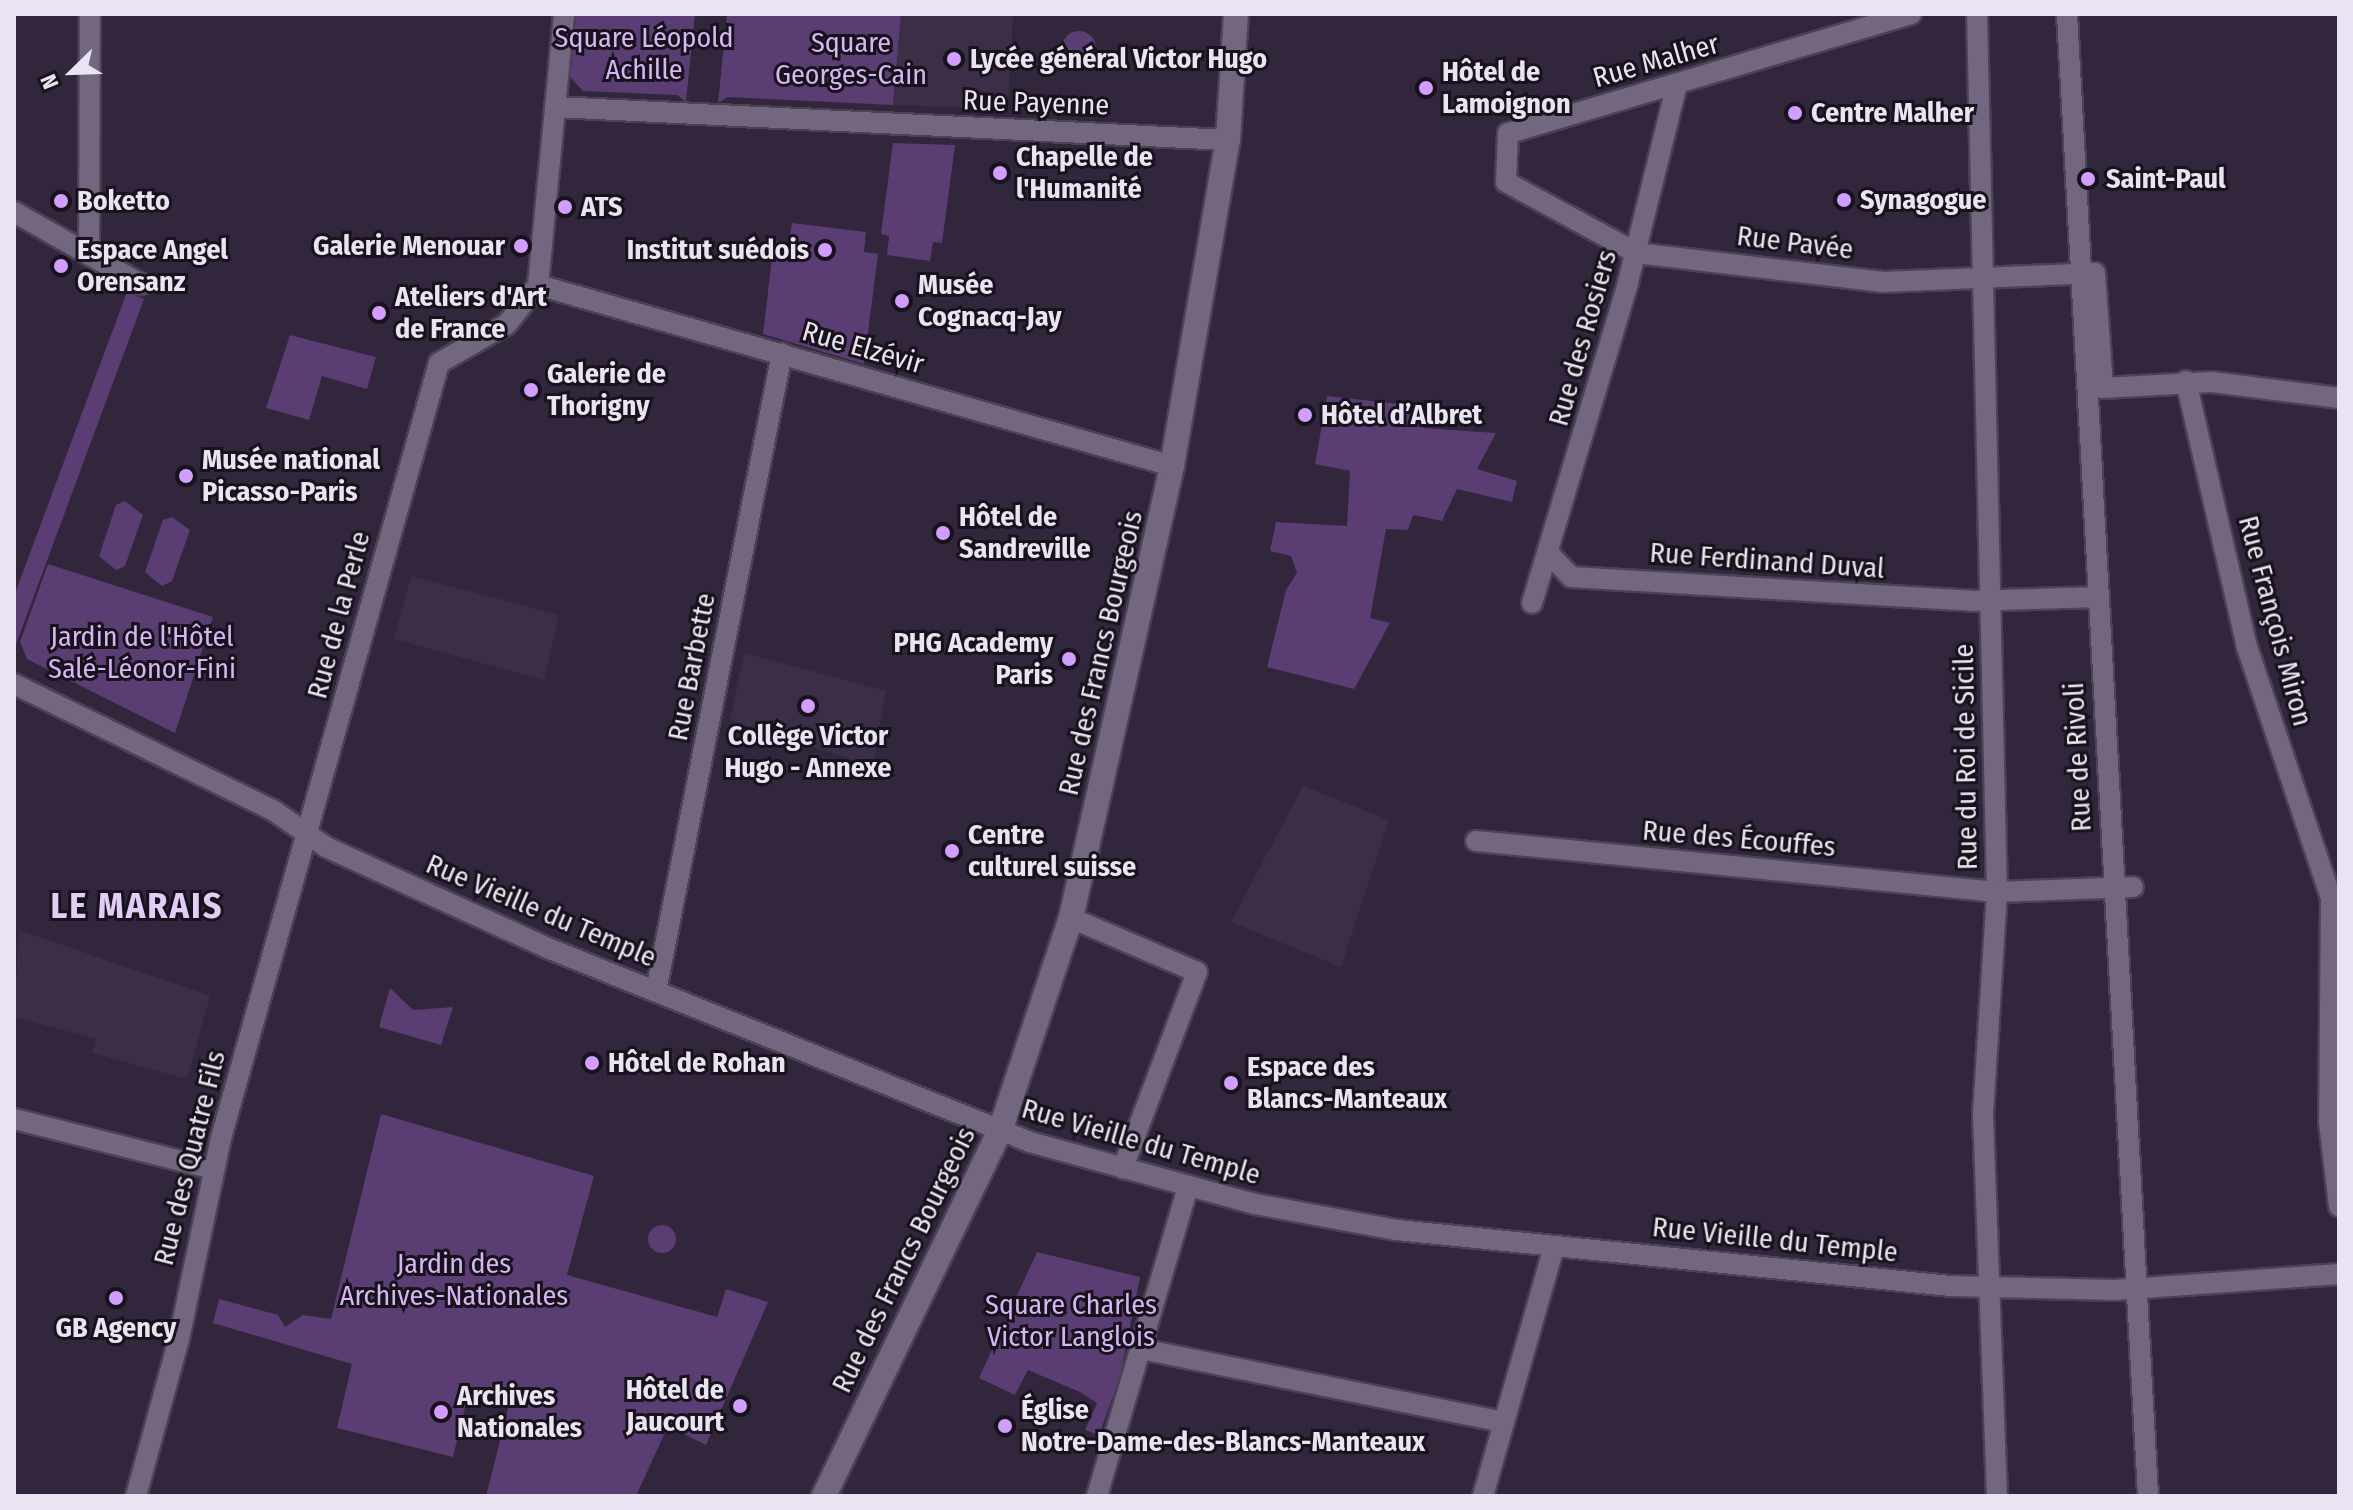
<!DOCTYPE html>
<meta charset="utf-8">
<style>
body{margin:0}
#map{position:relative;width:2353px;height:1510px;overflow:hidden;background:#31263c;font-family:"Fira Sans Condensed",sans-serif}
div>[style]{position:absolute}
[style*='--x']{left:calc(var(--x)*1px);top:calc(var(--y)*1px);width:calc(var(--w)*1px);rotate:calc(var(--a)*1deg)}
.built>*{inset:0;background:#3d2e48}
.green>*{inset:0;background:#5a3d73}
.round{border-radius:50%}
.roads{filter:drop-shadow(2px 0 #4b4254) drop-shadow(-2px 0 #4b4254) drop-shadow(0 2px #4b4254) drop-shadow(0 -2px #4b4254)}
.street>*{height:20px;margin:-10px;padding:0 10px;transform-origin:10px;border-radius:10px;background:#73677f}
.secondary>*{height:24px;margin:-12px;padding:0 12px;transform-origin:12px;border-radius:12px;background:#73677f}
.dots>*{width:22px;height:22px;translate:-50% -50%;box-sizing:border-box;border:4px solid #17121b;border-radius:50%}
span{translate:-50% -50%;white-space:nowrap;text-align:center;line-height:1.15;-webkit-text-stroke:6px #17121b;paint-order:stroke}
.park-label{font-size:28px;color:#d6b5f4}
.poi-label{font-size:28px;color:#eae3f1;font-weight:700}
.left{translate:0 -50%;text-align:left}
.right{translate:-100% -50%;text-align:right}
.street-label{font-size:28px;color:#eae3f1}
.district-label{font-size:36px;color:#e2cdf6;font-weight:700;letter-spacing:2px}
.frame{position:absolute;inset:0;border:16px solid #eae3f1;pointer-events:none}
.north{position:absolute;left:32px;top:32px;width:80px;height:80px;-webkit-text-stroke:6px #17121b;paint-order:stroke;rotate:247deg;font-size:22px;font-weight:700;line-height:32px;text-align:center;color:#eae3f1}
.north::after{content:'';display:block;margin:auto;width:28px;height:36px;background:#eae3f1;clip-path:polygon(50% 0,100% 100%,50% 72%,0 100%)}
</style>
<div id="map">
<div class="built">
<div style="clip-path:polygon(901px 14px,1013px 14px,1008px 109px,893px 105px)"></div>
<div style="clip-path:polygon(411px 576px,559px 615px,544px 680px,394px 639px)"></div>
<div style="clip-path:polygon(744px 653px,886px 691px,873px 766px,730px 721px)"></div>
<div style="clip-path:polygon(1303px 786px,1389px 820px,1341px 967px,1231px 922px)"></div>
<div style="clip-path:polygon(19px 930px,210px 996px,187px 1079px,92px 1053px,96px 1039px,14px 1017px)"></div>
</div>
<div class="green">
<div style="clip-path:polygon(576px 14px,695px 14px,686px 102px,677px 95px,583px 91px,570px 77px)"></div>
<div style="clip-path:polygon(727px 14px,901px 14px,893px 105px,728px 97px,718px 103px)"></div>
<div class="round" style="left:1062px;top:31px;width:34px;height:34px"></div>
<div style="clip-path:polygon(893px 143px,955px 145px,942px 243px,933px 242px,930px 261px,887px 255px,889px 236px,881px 234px)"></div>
<div style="clip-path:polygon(792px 223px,866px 232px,864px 252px,878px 254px,864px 364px,763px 334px,774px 241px,789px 243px)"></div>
<div style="clip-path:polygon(127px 292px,144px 299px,15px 647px,14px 596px)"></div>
<div style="clip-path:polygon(290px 335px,376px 357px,367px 389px,322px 376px,309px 420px,266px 408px)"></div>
<div style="clip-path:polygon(1327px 396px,1427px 407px,1423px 428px,1496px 433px,1477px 469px,1517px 481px,1512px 502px,1457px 489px,1442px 521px,1413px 515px,1408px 530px,1386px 529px,1370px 618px,1390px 623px,1354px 689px,1267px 667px,1286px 590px,1297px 573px,1291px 556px,1270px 551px,1276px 522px,1347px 526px,1350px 471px,1315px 464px)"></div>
<div style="clip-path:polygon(125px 501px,143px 515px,125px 566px,116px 570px,99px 556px,116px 505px)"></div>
<div style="clip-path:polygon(172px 517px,190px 530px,172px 581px,162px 586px,145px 572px,163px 520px)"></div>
<div style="clip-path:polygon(48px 564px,213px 617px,175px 733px,27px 659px,20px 642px)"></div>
<div style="clip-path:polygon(390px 988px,413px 1010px,453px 1007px,441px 1045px,379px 1027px)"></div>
<div style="clip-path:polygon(381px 1114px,594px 1176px,567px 1275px,717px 1317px,726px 1289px,768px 1302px,706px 1445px,668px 1426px,636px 1496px,486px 1496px,510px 1401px,469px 1391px,453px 1457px,337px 1428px,352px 1364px,213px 1323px,219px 1299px,278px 1315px,285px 1327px,303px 1315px,331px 1319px)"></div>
<div class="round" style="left:648px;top:1225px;width:28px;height:28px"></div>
<div style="clip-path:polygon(1037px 1252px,1140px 1277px,1120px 1377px,1099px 1435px,1085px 1430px,1097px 1403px,1080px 1392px,1028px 1370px,1015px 1395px,979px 1378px)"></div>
</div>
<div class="roads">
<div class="street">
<div style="--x:1911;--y:14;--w:420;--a:163.5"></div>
<div style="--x:1508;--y:133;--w:49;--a:92.3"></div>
<div style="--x:1506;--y:182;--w:148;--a:28.6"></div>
<div style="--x:1636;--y:253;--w:249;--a:6.7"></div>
<div style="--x:1883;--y:282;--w:212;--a:-2.4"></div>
<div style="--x:2095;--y:273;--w:115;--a:86"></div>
<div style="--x:2103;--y:388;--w:109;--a:-3.2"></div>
<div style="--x:2212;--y:382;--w:128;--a:7.2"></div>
<div style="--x:1977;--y:14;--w:878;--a:88.7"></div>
<div style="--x:1997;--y:892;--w:223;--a:93.6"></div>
<div style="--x:1983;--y:1115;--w:381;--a:87.9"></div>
<div style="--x:2067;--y:14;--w:1484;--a:86.87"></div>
<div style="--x:555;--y:107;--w:674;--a:2.81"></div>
<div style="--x:14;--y:212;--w:146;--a:29.6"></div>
<div style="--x:89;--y:255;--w:241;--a:-89.8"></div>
<div style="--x:538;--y:285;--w:659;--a:15.93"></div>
<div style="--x:2186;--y:381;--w:273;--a:77.1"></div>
<div style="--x:2247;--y:647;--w:265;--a:71.5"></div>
<div style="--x:2331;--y:898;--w:224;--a:90.5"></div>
<div style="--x:2329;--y:1122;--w:85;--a:83.2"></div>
<div style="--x:1550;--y:555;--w:30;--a:46"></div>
<div style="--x:1571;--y:577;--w:402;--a:3.4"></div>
<div style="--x:1972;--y:601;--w:125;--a:-1.8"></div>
<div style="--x:1532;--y:603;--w:335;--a:-73.3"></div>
<div style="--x:1628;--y:282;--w:204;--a:-76.1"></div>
<div style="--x:14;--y:684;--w:289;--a:26"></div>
<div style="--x:274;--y:811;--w:63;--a:34.7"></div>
<div style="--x:326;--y:847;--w:246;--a:24.5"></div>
<div style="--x:550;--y:949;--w:517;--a:21.9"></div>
<div style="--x:1030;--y:1142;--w:233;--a:15.4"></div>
<div style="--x:1255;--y:1204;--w:144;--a:10.4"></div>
<div style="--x:1397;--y:1230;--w:556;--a:5.78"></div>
<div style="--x:1950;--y:1286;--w:165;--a:1.4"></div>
<div style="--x:2115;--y:1290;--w:225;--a:-4.1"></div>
<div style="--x:1476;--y:841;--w:523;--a:5.59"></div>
<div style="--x:1997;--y:892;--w:136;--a:-2.1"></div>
<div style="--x:1071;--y:918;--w:137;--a:23.2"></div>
<div style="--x:1197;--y:972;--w:210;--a:110.7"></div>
<div style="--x:656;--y:991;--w:650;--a:-78.83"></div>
<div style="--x:14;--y:1119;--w:205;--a:14.1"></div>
<div style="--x:1141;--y:1349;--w:369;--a:11.4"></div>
<div style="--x:136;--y:1496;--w:163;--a:-74.7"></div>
<div style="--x:179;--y:1339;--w:205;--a:-78.2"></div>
<div style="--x:221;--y:1138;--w:805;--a:-74.29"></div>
<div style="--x:439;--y:363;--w:78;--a:-29.8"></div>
<div style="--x:507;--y:324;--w:50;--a:-51.5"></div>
<div style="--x:538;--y:285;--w:272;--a:-84.5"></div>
<div style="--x:1097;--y:1496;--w:323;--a:-73.6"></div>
<div style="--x:1483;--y:1496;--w:259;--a:-74.1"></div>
</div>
<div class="secondary">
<div style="--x:824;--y:1496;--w:405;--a:-64.3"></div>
<div style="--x:1000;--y:1131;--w:225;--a:-71.6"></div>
<div style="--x:1071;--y:918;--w:463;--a:-77.4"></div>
<div style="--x:1172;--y:466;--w:331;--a:-80.3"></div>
<div style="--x:1228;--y:140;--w:126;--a:-86.4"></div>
</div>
</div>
<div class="dots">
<div style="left:954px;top:59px;background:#d19dfe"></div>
<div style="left:1426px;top:88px;background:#d19dfe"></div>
<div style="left:1795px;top:113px;background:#d19dfe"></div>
<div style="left:1000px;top:173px;background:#d19dfe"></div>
<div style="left:2088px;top:179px;background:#d19dfe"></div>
<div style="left:1844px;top:200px;background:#d19dfe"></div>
<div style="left:61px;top:201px;background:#d19dfe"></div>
<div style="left:565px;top:207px;background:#d19dfe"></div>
<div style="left:521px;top:246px;background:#d19dfe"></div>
<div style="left:825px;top:250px;background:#d19dfe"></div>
<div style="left:61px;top:266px;background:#d19dfe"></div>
<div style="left:902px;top:301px;background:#d19dfe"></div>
<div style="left:379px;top:313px;background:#d19dfe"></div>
<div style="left:531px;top:390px;background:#d19dfe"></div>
<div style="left:1305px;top:415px;background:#d19dfe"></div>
<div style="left:186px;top:476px;background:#d19dfe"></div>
<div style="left:943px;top:533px;background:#d19dfe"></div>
<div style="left:1069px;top:659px;background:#d19dfe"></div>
<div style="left:808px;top:706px;background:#d19dfe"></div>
<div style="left:952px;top:851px;background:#d19dfe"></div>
<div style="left:592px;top:1063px;background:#d19dfe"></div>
<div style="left:1231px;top:1083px;background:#d19dfe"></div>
<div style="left:116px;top:1298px;background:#d19dfe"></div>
<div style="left:740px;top:1406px;background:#d19dfe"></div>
<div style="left:441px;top:1412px;background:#d19dfe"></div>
<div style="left:1005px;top:1426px;background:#d19dfe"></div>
</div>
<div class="park-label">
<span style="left:644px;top:54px">Square Léopold<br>Achille</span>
<span style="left:851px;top:59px">Square<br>Georges-Cain</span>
<span style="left:142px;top:653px">Jardin de l'Hôtel<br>Salé-Léonor-Fini</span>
<span style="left:454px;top:1280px">Jardin des<br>Archives-Nationales</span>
<span style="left:1071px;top:1321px">Square Charles<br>Victor Langlois</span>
</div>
<div class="poi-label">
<span class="left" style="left:970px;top:59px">Lycée général Victor Hugo</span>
<span class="left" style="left:1442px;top:88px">Hôtel de<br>Lamoignon</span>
<span class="left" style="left:1811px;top:113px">Centre Malher</span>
<span class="left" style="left:1016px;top:173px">Chapelle de<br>l'Humanité</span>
<span class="left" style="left:2106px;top:179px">Saint-Paul</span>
<span class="left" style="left:1860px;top:200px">Synagogue</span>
<span class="left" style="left:77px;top:201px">Boketto</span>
<span class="left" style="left:581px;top:207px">ATS</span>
<span class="right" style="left:505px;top:246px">Galerie Menouar</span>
<span class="left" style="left:77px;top:266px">Espace Angel<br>Orensanz</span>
<span class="right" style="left:809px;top:250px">Institut suédois</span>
<span class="left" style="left:918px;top:301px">Musée<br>Cognacq-Jay</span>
<span class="left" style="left:395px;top:313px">Ateliers d'Art<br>de France</span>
<span class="left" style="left:547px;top:390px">Galerie de<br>Thorigny</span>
<span class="left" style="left:1321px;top:415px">Hôtel d’Albret</span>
<span class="left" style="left:202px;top:476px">Musée national<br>Picasso-Paris</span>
<span class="left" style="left:959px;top:533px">Hôtel de<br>Sandreville</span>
<span class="right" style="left:1053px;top:659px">PHG Academy<br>Paris</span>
<span style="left:808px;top:752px">Collège Victor<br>Hugo - Annexe</span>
<span class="left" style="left:968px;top:851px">Centre<br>culturel suisse</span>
<span class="left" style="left:608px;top:1063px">Hôtel de Rohan</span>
<span class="left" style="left:1247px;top:1083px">Espace des<br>Blancs-Manteaux</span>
<span style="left:116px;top:1328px">GB Agency</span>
<span class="right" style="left:724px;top:1406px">Hôtel de<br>Jaucourt</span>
<span class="left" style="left:457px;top:1412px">Archives<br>Nationales</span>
<span class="left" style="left:1021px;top:1426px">Église<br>Notre-Dame-des-Blancs-Manteaux</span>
</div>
<div class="street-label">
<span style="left:1656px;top:61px;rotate:-16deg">Rue Malher</span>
<span style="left:1036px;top:103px;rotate:2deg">Rue Payenne</span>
<span style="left:1795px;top:243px;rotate:7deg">Rue Pavée</span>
<span style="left:1583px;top:338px;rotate:-74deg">Rue des Rosiers</span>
<span style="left:863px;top:348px;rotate:16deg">Rue Elzévir</span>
<span style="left:1767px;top:561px;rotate:4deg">Rue Ferdinand Duval</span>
<span style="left:339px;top:615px;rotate:-75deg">Rue de la Perle</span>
<span style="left:2275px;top:621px;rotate:75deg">Rue François Miron</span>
<span style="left:1101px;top:653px;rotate:-77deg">Rue des Francs Bourgeois</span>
<span style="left:692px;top:667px;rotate:-79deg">Rue Barbette</span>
<span style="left:1966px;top:757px;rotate:-91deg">Rue du Roi de Sicile</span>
<span style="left:2078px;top:757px;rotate:-93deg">Rue de Rivoli</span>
<span style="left:1739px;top:839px;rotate:5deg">Rue des Écouffes</span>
<span style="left:541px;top:911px;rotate:23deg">Rue Vieille du Temple</span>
<span style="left:1141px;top:1142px;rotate:16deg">Rue Vieille du Temple</span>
<span style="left:190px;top:1158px;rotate:-76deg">Rue des Quatre Fils</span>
<span style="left:1775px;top:1240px;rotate:6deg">Rue Vieille du Temple</span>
<span style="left:904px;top:1260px;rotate:-64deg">Rue des Francs Bourgeois</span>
</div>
<div class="district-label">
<span style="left:137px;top:907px">LE MARAIS</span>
</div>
<div class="frame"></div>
<div class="north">N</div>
</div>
